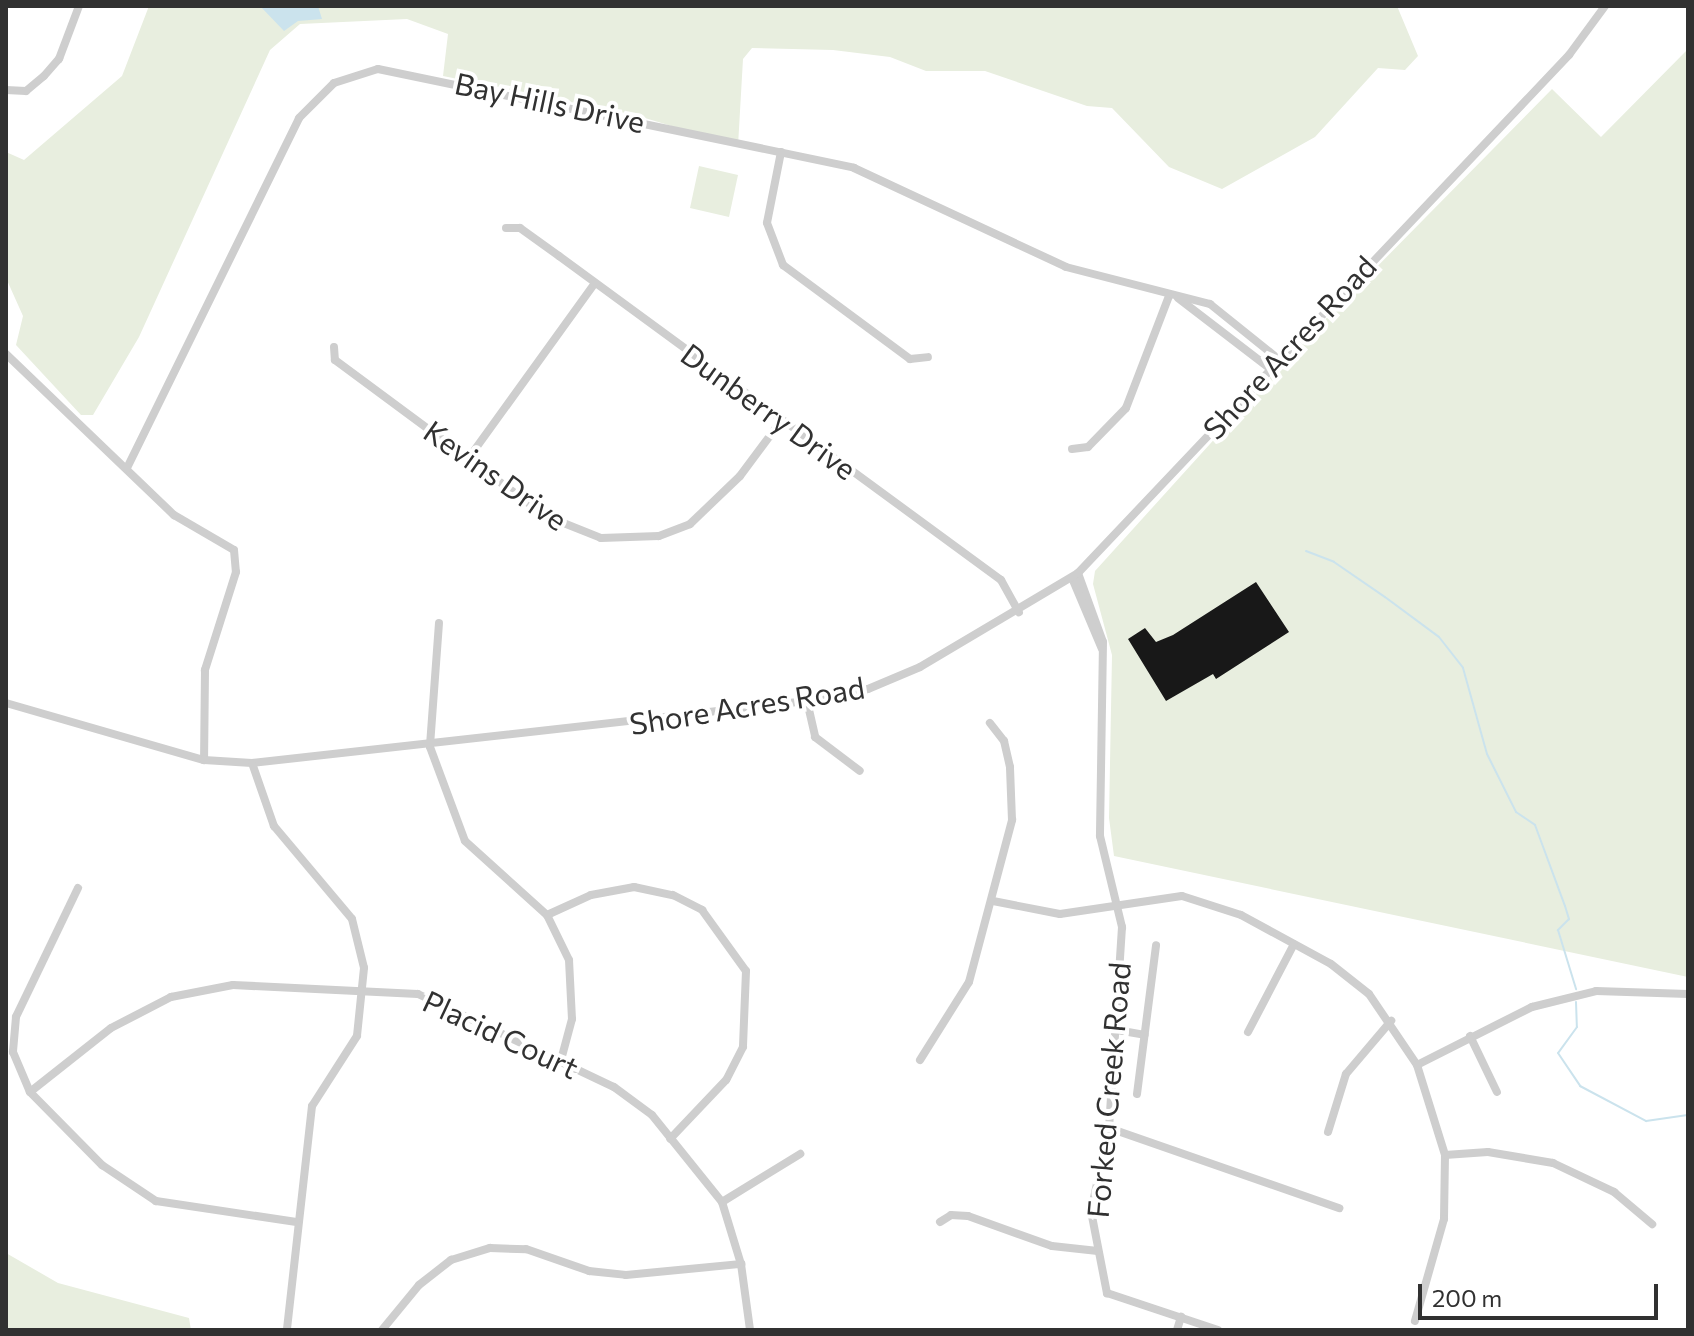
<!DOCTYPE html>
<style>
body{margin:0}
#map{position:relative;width:1694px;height:1336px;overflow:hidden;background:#fff;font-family:Commissioner,sans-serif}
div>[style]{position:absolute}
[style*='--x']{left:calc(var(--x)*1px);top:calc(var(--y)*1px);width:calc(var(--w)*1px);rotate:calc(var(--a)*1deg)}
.green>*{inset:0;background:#e8eedf}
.water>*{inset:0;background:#cbe3ed}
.stream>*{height:2px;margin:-1px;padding:0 1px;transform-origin:1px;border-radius:1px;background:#cbe3ed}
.building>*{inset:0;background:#181818}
.street>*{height:8px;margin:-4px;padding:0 4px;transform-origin:4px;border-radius:4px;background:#cecece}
span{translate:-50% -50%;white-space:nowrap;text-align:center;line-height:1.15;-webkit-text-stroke:8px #fff;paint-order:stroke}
.street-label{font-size:30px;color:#313131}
.frame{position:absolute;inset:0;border:8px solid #313131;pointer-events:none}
.scale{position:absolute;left:1418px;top:1284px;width:240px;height:36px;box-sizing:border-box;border:4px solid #313131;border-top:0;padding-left:10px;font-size:24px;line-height:28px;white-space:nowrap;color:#313131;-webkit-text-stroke:6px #fff;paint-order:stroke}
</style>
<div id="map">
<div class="green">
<div style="clip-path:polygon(149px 6px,1397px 6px,1418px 56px,1405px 70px,1378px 68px,1315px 137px,1222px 189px,1169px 167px,1112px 108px,1087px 106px,985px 71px,926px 71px,890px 57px,833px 50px,752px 48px,743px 59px,738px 146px,635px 115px,443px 76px,448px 34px,407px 19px,300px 24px,270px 50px,139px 337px,93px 415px,81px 415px,16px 345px,23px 316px,6px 278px,6px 152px,24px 160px,122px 76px)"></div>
<div style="clip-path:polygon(1688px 49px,1688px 977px,1114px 856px,1109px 818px,1112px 655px,1093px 584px,1095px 571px,1295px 350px,1552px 89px,1601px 137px)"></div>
<div style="clip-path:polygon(699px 166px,738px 175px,729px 217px,690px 208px)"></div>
<div style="clip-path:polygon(6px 1253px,58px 1283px,189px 1318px,191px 1330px,6px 1330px)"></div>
</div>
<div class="water">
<div style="clip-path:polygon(260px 6px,318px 6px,322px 19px,298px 21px,284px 31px)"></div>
</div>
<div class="stream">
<div style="--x:1306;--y:551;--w:30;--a:21"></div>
<div style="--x:1334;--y:562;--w:62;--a:34.5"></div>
<div style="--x:1385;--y:597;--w:67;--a:36.5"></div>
<div style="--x:1439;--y:637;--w:39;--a:52"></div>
<div style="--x:1463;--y:668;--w:89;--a:74.4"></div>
<div style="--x:1487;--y:754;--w:65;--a:63.4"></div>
<div style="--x:1516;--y:812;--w:23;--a:34"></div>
<div style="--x:1535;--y:825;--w:86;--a:69.7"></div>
<div style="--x:1565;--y:906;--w:14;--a:73"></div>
<div style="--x:1569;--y:919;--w:16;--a:135"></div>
<div style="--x:1558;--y:930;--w:62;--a:73"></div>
<div style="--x:1576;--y:1002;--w:25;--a:88"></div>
<div style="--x:1577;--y:1027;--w:32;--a:126"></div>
<div style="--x:1558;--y:1053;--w:40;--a:56"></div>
<div style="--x:1580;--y:1086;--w:75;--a:27.9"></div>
<div style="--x:1646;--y:1121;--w:42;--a:-8.1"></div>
</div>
<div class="building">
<div style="clip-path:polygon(1256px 582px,1289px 632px,1216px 679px,1213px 674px,1166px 701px,1128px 639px,1145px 628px,1156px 642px,1173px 635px)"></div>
</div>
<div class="street">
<div style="--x:6;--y:90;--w:20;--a:3"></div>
<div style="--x:26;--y:91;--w:23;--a:-40"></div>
<div style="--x:44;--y:76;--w:23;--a:-49"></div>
<div style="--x:59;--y:59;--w:57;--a:-69.3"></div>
<div style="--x:781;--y:152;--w:72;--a:101.2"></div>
<div style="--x:767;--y:223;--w:45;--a:69.1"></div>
<div style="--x:783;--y:265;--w:158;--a:36.5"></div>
<div style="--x:910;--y:359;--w:18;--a:-6"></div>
<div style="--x:506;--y:228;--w:14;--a:0"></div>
<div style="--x:520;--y:228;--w:48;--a:35.7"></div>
<div style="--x:559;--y:256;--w:548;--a:36.24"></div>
<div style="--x:1001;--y:580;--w:37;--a:61"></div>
<div style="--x:1178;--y:298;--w:113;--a:37.5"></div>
<div style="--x:334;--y:347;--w:13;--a:86"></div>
<div style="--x:335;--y:360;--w:262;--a:36.5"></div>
<div style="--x:546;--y:516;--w:59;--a:21.8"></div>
<div style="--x:601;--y:538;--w:58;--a:-2"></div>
<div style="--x:659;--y:536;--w:33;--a:-21"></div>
<div style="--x:690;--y:524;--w:69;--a:-43.8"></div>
<div style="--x:740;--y:476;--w:69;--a:-53.3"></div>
<div style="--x:6;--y:354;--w:233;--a:43.8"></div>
<div style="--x:174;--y:515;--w:69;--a:30.3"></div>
<div style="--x:234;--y:550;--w:22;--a:85"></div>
<div style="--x:236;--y:572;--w:103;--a:107.6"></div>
<div style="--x:205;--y:670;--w:90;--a:90.6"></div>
<div style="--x:1072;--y:449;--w:16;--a:-7"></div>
<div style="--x:1088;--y:447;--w:54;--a:-45.7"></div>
<div style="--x:1126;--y:408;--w:120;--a:-69"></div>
<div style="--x:468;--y:459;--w:217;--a:-54.2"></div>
<div style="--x:127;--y:468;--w:390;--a:-63.8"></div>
<div style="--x:299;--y:118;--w:49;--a:-45"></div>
<div style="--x:334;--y:83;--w:46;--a:-17.7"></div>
<div style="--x:378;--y:69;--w:486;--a:11.7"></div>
<div style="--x:854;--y:168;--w:234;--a:25"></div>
<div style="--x:1066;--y:267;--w:149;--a:14.4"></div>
<div style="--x:1210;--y:304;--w:85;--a:38.8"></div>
<div style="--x:1078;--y:573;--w:73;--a:70.1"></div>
<div style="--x:1103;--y:642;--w:194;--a:90.9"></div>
<div style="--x:1100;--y:836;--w:94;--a:76.4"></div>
<div style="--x:1122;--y:927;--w:201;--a:93.7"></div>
<div style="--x:1109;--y:1128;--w:85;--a:102.2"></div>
<div style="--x:1091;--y:1211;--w:84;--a:79"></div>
<div style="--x:1107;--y:1293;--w:117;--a:18.4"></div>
<div style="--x:1072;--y:578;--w:77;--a:67.1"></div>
<div style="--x:439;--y:623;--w:124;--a:94.2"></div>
<div style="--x:430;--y:747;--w:100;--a:69.6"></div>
<div style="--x:465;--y:841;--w:110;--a:42.1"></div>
<div style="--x:547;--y:915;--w:50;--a:63.9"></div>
<div style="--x:569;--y:960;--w:59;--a:87.1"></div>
<div style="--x:572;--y:1019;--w:42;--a:105"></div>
<div style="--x:807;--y:701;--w:37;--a:77"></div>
<div style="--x:815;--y:737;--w:56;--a:37.1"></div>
<div style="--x:6;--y:703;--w:206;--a:16.1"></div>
<div style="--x:204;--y:760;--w:48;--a:3.6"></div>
<div style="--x:252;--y:763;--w:558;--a:-6.37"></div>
<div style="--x:807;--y:701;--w:62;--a:-11.1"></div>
<div style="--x:868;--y:689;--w:56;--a:-22.9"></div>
<div style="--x:920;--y:667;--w:184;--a:-30.7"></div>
<div style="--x:1078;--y:573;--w:714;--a:-46.53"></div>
<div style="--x:1569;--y:55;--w:61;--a:-53.7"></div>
<div style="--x:252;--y:763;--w:67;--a:70.8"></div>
<div style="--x:274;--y:826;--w:121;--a:50"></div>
<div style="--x:352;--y:919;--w:50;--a:76.2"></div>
<div style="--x:364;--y:968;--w:68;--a:95.9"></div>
<div style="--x:357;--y:1036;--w:83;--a:122.7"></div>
<div style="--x:312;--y:1106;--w:225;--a:96.4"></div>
<div style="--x:78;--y:888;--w:143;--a:115.7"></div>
<div style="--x:16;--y:1017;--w:35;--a:95"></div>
<div style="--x:13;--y:1052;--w:43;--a:67"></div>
<div style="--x:30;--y:1092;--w:103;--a:45.4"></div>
<div style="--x:102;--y:1165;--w:65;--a:33.7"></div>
<div style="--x:156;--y:1201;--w:142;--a:8.5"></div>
<div style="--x:993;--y:901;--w:68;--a:11"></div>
<div style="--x:1060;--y:914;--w:123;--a:-8.4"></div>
<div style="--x:1182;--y:896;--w:62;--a:17.9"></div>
<div style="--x:1241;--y:915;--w:102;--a:28.6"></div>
<div style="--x:1331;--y:964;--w:48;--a:38.3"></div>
<div style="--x:1369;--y:994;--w:86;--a:55.9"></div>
<div style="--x:1417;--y:1065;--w:94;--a:72.7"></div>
<div style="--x:1445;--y:1155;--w:64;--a:90.9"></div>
<div style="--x:1444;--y:1219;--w:106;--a:105.9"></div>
<div style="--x:547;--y:915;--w:48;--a:-24.4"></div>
<div style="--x:591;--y:895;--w:44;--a:-10.5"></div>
<div style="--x:634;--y:887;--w:40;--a:12"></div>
<div style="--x:673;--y:895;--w:33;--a:27"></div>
<div style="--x:702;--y:910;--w:75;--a:54.2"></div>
<div style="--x:746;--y:971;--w:76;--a:92.3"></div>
<div style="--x:743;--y:1047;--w:37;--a:117"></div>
<div style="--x:726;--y:1080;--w:81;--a:133.5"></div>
<div style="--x:1117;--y:1030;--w:28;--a:10"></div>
<div style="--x:1248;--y:1032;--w:99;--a:-62.4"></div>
<div style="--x:1470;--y:1036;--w:62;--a:64.3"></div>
<div style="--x:920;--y:1060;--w:92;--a:-57.9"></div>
<div style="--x:969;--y:982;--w:168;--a:-75.1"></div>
<div style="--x:1012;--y:820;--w:53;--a:-92.2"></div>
<div style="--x:1010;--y:767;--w:27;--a:-103"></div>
<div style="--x:1004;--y:741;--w:23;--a:-128"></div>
<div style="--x:1417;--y:1065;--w:129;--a:-26.8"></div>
<div style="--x:1532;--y:1007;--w:66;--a:-14"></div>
<div style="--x:1596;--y:991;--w:92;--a:1.9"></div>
<div style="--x:30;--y:1092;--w:103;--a:-38.3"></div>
<div style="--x:111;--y:1028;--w:68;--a:-27.3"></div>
<div style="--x:171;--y:997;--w:63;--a:-11"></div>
<div style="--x:233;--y:985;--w:185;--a:2.8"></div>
<div style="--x:418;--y:994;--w:217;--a:25.4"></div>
<div style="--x:614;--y:1087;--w:47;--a:36.4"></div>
<div style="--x:652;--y:1115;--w:112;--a:51.2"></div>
<div style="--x:722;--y:1202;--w:65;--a:73"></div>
<div style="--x:741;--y:1264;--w:67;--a:82.2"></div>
<div style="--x:1137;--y:1094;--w:150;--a:-82.7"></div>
<div style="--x:1109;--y:1128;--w:244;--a:19.2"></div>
<div style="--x:1328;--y:1132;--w:61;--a:-72.8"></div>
<div style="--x:1346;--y:1074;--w:70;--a:-49.7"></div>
<div style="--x:1445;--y:1155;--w:43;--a:-4"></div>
<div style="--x:1488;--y:1152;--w:66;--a:9.6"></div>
<div style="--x:1553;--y:1163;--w:68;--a:25.4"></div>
<div style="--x:1614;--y:1192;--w:50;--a:40.1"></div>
<div style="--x:722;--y:1202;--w:92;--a:-31.6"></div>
<div style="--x:940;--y:1222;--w:13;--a:-32"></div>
<div style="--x:951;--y:1215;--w:17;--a:3"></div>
<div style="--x:968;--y:1216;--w:89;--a:19.7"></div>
<div style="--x:1052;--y:1246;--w:46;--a:6.2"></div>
<div style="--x:382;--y:1330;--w:58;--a:-50.6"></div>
<div style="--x:419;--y:1285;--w:41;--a:-38"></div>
<div style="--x:451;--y:1260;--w:41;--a:-17.1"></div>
<div style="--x:490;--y:1248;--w:36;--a:2"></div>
<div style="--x:526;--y:1249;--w:67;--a:19.2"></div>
<div style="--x:589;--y:1271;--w:37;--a:6"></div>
<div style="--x:626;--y:1275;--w:116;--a:-5.5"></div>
<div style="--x:1177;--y:1330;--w:14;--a:-73"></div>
</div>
<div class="street-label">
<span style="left:550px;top:102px;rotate:12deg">Bay Hills Drive</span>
<span style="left:1289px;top:347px;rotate:-47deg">Shore Acres Road</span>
<span style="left:769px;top:411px;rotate:36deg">Dunberry Drive</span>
<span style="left:496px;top:475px;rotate:35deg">Kevins Drive</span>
<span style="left:747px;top:705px;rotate:-9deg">Shore Acres Road</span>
<span style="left:501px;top:1034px;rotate:25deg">Placid Court</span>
<span style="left:1108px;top:1090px;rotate:-85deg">Forked Creek Road</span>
</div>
<div class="frame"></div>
<div class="scale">200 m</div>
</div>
